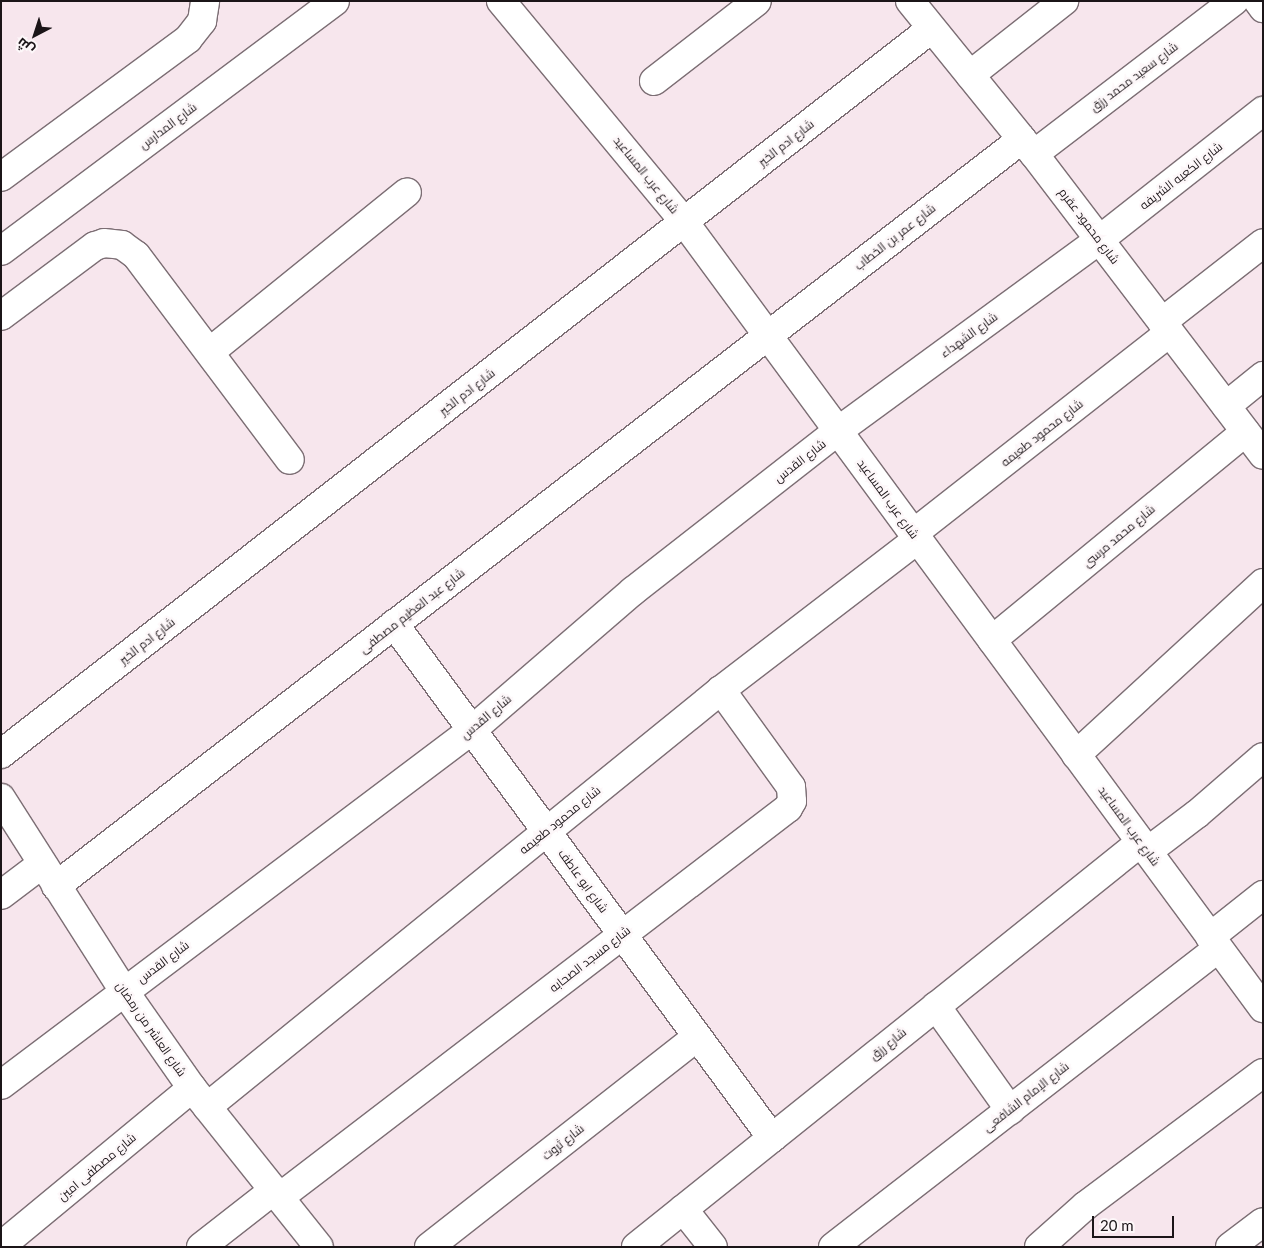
<!DOCTYPE html>
<meta charset="utf-8">
<style>
body{margin:0}
#map{position:relative;width:1264px;height:1248px;overflow:hidden;background:#f7e6ed;font-family:Lato,Cairo,sans-serif}
div>[style]{position:absolute}
[style*='--x']{left:calc(var(--x)*1px);top:calc(var(--y)*1px);width:calc(var(--w)*1px);rotate:calc(var(--a)*1deg)}
.roads{filter:drop-shadow(1px 0 #7c6e74) drop-shadow(-1px 0 #7c6e74) drop-shadow(0 1px #7c6e74) drop-shadow(0 -1px #7c6e74)}
.minor>*{height:28px;margin:-14px;padding:0 14px;transform-origin:14px;border-radius:14px;background:#fff}
span{translate:-50% -50%;white-space:nowrap;text-align:center;line-height:1.15;-webkit-text-stroke:4.5px #fdf7f9;paint-order:stroke}
.street-label{font-size:12px;color:#1b1518}
.frame{position:absolute;inset:0;border:2px solid #1b1518;pointer-events:none}
.north{position:absolute;left:10px;top:10px;width:50px;height:50px;-webkit-text-stroke:4px #fdf7f9;paint-order:stroke;rotate:220deg;font-size:14px;font-weight:700;line-height:20px;text-align:center;color:#1b1518}
.north::after{content:'';display:block;margin:auto;width:18px;height:22px;background:#1b1518;clip-path:polygon(50% 0,100% 100%,50% 72%,0 100%)}
.scale{position:absolute;left:1092px;top:1216px;width:82px;height:22px;box-sizing:border-box;border:2px solid #1b1518;border-top:0;padding-left:6px;font-size:15px;line-height:18px;white-space:nowrap;color:#1b1518;-webkit-text-stroke:4px #fdf7f9;paint-order:stroke}
</style>
<div id="map">
<div class="roads">
<div class="minor">
<div style="--x:501;--y:1;--w:288;--a:50.3"></div>
<div style="--x:685;--y:223;--w:975;--a:53.64"></div>
<div style="--x:910;--y:1;--w:197;--a:51"></div>
<div style="--x:1034;--y:154;--w:378;--a:52.7"></div>
<div style="--x:1258;--y:1;--w:9;--a:54"></div>
<div style="--x:970;--y:75;--w:120;--a:-38.2"></div>
<div style="--x:654;--y:81;--w:130;--a:-37.8"></div>
<div style="--x:1034;--y:154;--w:252;--a:-37.4"></div>
<div style="--x:1;--y:177;--w:232;--a:-36.4"></div>
<div style="--x:188;--y:39;--w:23;--a:-52"></div>
<div style="--x:202;--y:21;--w:20;--a:-81"></div>
<div style="--x:1;--y:251;--w:417;--a:-36.8"></div>
<div style="--x:1;--y:316;--w:117;--a:-36.7"></div>
<div style="--x:95;--y:246;--w:9;--a:-18"></div>
<div style="--x:104;--y:243;--w:18;--a:6"></div>
<div style="--x:122;--y:245;--w:17;--a:36"></div>
<div style="--x:136;--y:255;--w:256;--a:53.1"></div>
<div style="--x:1162;--y:322;--w:128;--a:-38"></div>
<div style="--x:211;--y:351;--w:252;--a:-39"></div>
<div style="--x:1226;--y:406;--w:48;--a:-39"></div>
<div style="--x:914;--y:533;--w:325;--a:-38.1"></div>
<div style="--x:394;--y:624;--w:638;--a:53.67"></div>
<div style="--x:992;--y:640;--w:328;--a:-39.4"></div>
<div style="--x:1;--y:754;--w:1179;--a:-37.94"></div>
<div style="--x:1076;--y:755;--w:254;--a:-42.6"></div>
<div style="--x:1;--y:798;--w:229;--a:57.5"></div>
<div style="--x:124;--y:991;--w:118;--a:55"></div>
<div style="--x:192;--y:1088;--w:203;--a:51.4"></div>
<div style="--x:1148;--y:851;--w:61;--a:-37.1"></div>
<div style="--x:1197;--y:814;--w:87;--a:-40.8"></div>
<div style="--x:56;--y:886;--w:1221;--a:-37.71"></div>
<div style="--x:1;--y:895;--w:51;--a:-37.1"></div>
<div style="--x:1210;--y:937;--w:68;--a:-38.4"></div>
<div style="--x:936;--y:1006;--w:128;--a:54.6"></div>
<div style="--x:1;--y:1085;--w:590;--a:-37.01"></div>
<div style="--x:472;--y:730;--w:213;--a:-40.8"></div>
<div style="--x:633;--y:591;--w:260;--a:-38"></div>
<div style="--x:838;--y:431;--w:323;--a:-36.2"></div>
<div style="--x:1099;--y:240;--w:209;--a:-38.2"></div>
<div style="--x:207;--y:1107;--w:662;--a:-39.05"></div>
<div style="--x:721;--y:690;--w:248;--a:-37.5"></div>
<div style="--x:280;--y:1197;--w:640;--a:-37.44"></div>
<div style="--x:788;--y:808;--w:8;--a:-60"></div>
<div style="--x:792;--y:801;--w:14;--a:-94"></div>
<div style="--x:791;--y:787;--w:120;--a:-125.8"></div>
<div style="--x:683;--y:1209;--w:48;--a:51.7"></div>
<div style="--x:1;--y:1246;--w:248;--a:-39.6"></div>
<div style="--x:201;--y:1247;--w:93;--a:-38"></div>
<div style="--x:429;--y:1247;--w:340;--a:-38.1"></div>
<div style="--x:636;--y:1247;--w:647;--a:-38.73"></div>
<div style="--x:833;--y:1247;--w:487;--a:-37.8"></div>
<div style="--x:1039;--y:1247;--w:62;--a:-41.7"></div>
<div style="--x:1085;--y:1206;--w:222;--a:-36.8"></div>
<div style="--x:1230;--y:1247;--w:41;--a:-37.1"></div>
</div>
</div>
<div class="street-label">
<span style="left:1134px;top:77px;rotate:-37deg">شارع سعيد محمد رزق</span>
<span style="left:168px;top:126px;rotate:-37deg">شارع المدارس</span>
<span style="left:786px;top:143px;rotate:-38deg">شارع ادم الخير</span>
<span style="left:646px;top:175px;rotate:51deg">شارع عرب المساعيد</span>
<span style="left:1181px;top:176px;rotate:-38deg">شارع الكعبه الشريفه</span>
<span style="left:1089px;top:226px;rotate:53deg">شارع محمود عقرم</span>
<span style="left:895px;top:237px;rotate:-38deg">شارع عمر بن الخطاب</span>
<span style="left:969px;top:335px;rotate:-36deg">شارع الشهداء</span>
<span style="left:467px;top:392px;rotate:-38deg">شارع ادم الخير</span>
<span style="left:1042px;top:433px;rotate:-38deg">شارع محمود طعيمه</span>
<span style="left:800px;top:461px;rotate:-38deg">شارع القدس</span>
<span style="left:888px;top:499px;rotate:54deg">شارع عرب المساعيد</span>
<span style="left:1119px;top:536px;rotate:-40deg">شارع محمد مرسى</span>
<span style="left:412px;top:611px;rotate:-38deg">شارع عبد العظيم مصطفى</span>
<span style="left:147px;top:641px;rotate:-38deg">شارع ادم الخير</span>
<span style="left:486px;top:717px;rotate:-40deg">شارع القدس</span>
<span style="left:560px;top:820px;rotate:-39deg">شارع محمود طعيمه</span>
<span style="left:1129px;top:826px;rotate:54deg">شارع عرب المساعيد</span>
<span style="left:583px;top:881px;rotate:54deg">شارع ابو عاطف</span>
<span style="left:590px;top:959px;rotate:-38deg">شارع مسجد الصحابه</span>
<span style="left:163px;top:962px;rotate:-37deg">شارع القدس</span>
<span style="left:151px;top:1029px;rotate:55deg">شارع العاشر من رمضان</span>
<span style="left:888px;top:1044px;rotate:-39deg">شارع رزق</span>
<span style="left:1026px;top:1097px;rotate:-38deg">شارع الإمام الشافعى</span>
<span style="left:563px;top:1142px;rotate:-38deg">شارع ثروت</span>
<span style="left:97px;top:1167px;rotate:-40deg">شارع مصطفى امين</span>
</div>
<div class="frame"></div>
<div class="north">ش</div>
<div class="scale">20 m</div>
</div>
